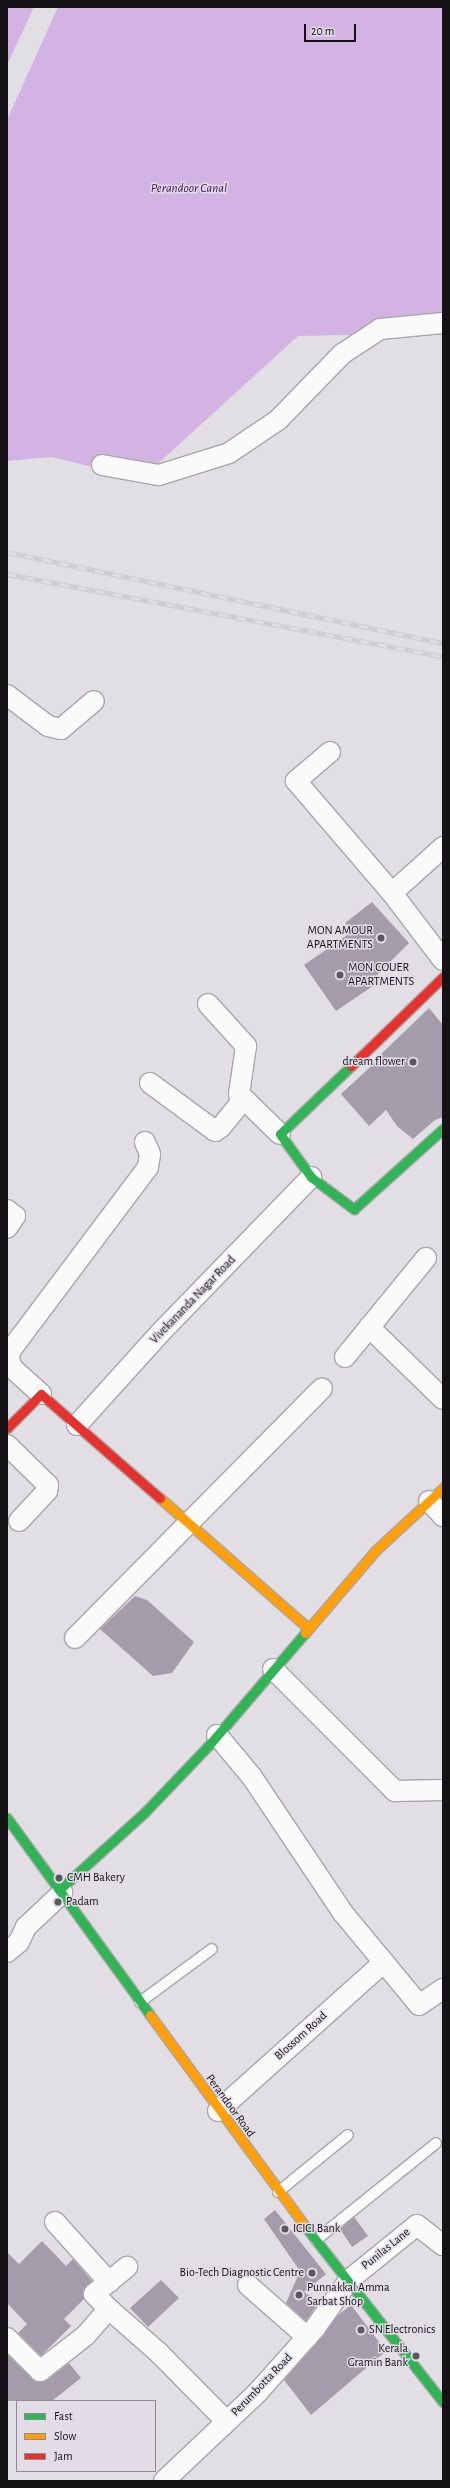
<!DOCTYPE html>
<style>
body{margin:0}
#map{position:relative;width:450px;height:2488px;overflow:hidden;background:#e1dee4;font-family:"Alegreya Sans",sans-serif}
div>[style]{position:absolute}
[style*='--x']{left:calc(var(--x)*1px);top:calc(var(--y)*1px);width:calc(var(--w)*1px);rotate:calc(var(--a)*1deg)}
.water>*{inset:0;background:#d2b3e3}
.building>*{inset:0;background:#a49caa}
.roads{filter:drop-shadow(1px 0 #a9a6ab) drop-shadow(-1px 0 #a9a6ab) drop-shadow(0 1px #a9a6ab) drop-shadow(0 -1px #a9a6ab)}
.lane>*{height:10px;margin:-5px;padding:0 5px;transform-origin:5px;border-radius:5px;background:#fafafb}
.street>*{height:20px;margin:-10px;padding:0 10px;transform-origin:10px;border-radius:10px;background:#fafafb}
.fast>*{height:9px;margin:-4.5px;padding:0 4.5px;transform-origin:4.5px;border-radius:4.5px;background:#30b455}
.slow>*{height:9px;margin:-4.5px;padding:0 4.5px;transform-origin:4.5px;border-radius:4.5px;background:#ff9f0a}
.jam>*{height:9px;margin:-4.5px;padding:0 4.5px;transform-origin:4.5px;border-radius:4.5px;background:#e5322d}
.rail>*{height:4.5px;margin-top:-2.25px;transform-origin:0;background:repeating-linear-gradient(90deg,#e2dce6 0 9px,#cecdcf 0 18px);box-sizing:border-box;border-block:1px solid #cecdcf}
.dots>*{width:11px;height:11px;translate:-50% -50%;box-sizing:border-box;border:2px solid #e2dce6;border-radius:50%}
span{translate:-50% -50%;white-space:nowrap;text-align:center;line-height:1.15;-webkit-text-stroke:3px #e2dce6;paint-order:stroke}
.poi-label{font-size:12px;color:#141215}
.right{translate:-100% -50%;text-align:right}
.left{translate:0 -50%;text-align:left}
.street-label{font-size:12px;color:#141215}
.water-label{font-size:13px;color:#450e5d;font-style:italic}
.frame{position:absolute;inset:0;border:8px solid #141215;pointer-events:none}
.legend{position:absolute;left:16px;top:2400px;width:140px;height:72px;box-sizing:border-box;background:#e2dce6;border:1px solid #908b92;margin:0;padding:5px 7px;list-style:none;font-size:12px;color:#141215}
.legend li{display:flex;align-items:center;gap:8px;height:20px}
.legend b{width:20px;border:1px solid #908b92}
.scale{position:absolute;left:304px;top:24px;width:52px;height:18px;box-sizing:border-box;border:2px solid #141215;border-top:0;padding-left:5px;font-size:12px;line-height:14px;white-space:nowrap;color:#141215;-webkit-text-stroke:3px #e2dce6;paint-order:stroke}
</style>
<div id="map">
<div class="water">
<div style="clip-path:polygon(7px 7px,34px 7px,7px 65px)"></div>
<div style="clip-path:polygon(58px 7px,443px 7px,443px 333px,298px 336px,141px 479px,52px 457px,7px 461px,7px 120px)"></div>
</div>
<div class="building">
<div style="clip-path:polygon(372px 902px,409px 943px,373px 979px,376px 984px,336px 1011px,304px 965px,353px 931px,345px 923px)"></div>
<div style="clip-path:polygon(429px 1008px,443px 1025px,443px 1117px,435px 1120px,413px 1139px,397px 1126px,386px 1110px,369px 1126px,341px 1094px,379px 1059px,378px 1057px)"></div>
<div style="clip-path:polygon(135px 1596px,147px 1600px,194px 1642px,172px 1673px,153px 1676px,100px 1629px)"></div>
<div style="clip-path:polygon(275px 2210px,326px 2274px,304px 2292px,319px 2302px,306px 2321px,286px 2303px,300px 2271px,264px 2219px)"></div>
<div style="clip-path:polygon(354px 2217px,368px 2236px,352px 2247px,340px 2229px)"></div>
<div style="clip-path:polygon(42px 2241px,66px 2266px,73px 2259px,92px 2281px,83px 2290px,84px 2299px,64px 2319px,71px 2326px,41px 2356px,18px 2333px,27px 2324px,7px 2303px,7px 2252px,19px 2264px)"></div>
<div style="clip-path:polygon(161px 2280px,179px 2298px,148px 2327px,130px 2308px)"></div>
<div style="clip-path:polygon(351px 2305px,386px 2351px,311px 2415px,284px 2380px,338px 2315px)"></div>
<div style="clip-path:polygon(7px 2354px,36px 2382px,47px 2380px,69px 2363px,81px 2378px,52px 2401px,7px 2401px)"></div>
</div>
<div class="roads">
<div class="lane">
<div style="--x:140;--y:2002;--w:89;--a:-36.4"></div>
<div style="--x:278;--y:2192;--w:90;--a:-39.2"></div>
<div style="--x:316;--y:2240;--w:154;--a:-38.9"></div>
</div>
<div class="street">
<div style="--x:102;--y:465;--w:58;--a:10"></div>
<div style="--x:159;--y:475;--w:73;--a:-17.4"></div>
<div style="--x:229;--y:453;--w:59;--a:-34"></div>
<div style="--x:278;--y:420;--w:92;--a:-45.9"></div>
<div style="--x:342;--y:354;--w:45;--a:-33.3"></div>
<div style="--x:380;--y:329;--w:63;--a:-5.4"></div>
<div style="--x:7;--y:695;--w:51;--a:37.1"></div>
<div style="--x:48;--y:726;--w:13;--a:13"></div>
<div style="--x:61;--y:729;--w:43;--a:-40.3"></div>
<div style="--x:330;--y:752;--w:45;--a:139.5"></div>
<div style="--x:296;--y:781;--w:148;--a:49.4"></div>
<div style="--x:392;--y:893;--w:69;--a:-42"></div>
<div style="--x:392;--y:893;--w:84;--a:52.7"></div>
<div style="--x:208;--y:1004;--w:57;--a:47.9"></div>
<div style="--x:246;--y:1046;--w:49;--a:98.3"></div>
<div style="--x:239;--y:1094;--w:57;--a:44.3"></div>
<div style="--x:150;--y:1083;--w:81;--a:36.4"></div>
<div style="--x:215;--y:1131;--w:7;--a:-34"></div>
<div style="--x:221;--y:1127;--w:36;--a:-51"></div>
<div style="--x:7;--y:1210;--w:10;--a:37"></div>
<div style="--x:15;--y:1216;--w:14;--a:124"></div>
<div style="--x:369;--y:1327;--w:103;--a:44.2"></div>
<div style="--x:345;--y:1357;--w:128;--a:-50.7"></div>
<div style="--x:41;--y:1394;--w:39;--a:-138"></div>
<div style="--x:12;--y:1368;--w:10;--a:-107"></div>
<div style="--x:9;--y:1358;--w:7;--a:-82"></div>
<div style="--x:10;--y:1351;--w:230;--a:-53.1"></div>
<div style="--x:148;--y:1167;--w:13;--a:-81"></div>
<div style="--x:150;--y:1154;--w:13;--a:-113"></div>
<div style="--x:77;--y:1425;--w:125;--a:-47.9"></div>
<div style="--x:161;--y:1332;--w:216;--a:-45.9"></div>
<div style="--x:7;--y:1445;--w:57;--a:44.3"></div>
<div style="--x:48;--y:1485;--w:6;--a:99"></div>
<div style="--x:47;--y:1491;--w:41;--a:133"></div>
<div style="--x:429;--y:1501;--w:21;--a:47"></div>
<div style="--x:75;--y:1638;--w:351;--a:-45.3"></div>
<div style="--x:273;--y:1669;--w:173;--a:45"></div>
<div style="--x:395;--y:1791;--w:48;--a:-1.2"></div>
<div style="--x:217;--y:1735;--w:55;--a:50.2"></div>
<div style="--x:252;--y:1777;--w:164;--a:56.2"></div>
<div style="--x:343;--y:1913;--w:119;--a:50.4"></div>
<div style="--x:419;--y:2005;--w:29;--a:-34"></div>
<div style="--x:7;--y:1952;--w:16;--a:-40"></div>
<div style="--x:19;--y:1942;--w:17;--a:-65"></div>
<div style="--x:26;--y:1927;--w:50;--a:-43.4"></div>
<div style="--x:218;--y:2111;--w:223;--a:-41.9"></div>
<div style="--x:55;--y:2222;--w:81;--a:48"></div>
<div style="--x:248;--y:2285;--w:79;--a:41.4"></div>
<div style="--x:109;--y:2309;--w:21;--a:-135"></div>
<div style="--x:94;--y:2294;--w:43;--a:-39.3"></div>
<div style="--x:7;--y:2338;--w:47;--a:45"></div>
<div style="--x:40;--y:2371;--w:58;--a:-38"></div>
<div style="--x:86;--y:2335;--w:35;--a:-49"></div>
<div style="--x:109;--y:2309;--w:67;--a:41.3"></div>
<div style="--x:159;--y:2353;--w:95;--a:45.4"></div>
<div style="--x:164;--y:2481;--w:129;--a:-43.4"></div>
<div style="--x:258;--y:2392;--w:86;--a:-48.3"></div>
<div style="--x:315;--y:2328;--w:59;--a:-54.7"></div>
<div style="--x:349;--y:2280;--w:87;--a:-39"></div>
<div style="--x:417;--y:2225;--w:33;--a:38"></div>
</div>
<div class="fast">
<div style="--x:351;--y:1066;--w:98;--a:136.2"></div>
<div style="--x:280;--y:1134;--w:53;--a:54.2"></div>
<div style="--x:311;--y:1177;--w:54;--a:36.7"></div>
<div style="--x:354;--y:1209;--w:120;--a:-42"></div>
<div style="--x:7;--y:1818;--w:243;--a:54"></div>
<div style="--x:59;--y:1890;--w:116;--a:-42.2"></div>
<div style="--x:145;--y:1812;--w:93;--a:-46.3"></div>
<div style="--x:209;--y:1745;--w:148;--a:-49.4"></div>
<div style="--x:304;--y:2225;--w:225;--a:51.9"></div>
</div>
<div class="slow">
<div style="--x:160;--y:1498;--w:198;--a:41.3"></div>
<div style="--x:305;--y:1633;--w:108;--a:-49.5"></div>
<div style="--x:375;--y:1551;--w:93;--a:-42.8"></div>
<div style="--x:150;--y:2015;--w:260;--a:53.7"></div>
</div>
<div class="jam">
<div style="--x:351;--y:1066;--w:128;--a:-44.1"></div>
<div style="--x:7;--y:1428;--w:48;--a:-45"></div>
<div style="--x:41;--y:1394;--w:158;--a:41.2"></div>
</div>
</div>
<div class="rail">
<div style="--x:7;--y:552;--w:445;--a:11.8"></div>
<div style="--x:7;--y:574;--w:444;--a:10.7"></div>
</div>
<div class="dots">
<div style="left:381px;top:938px;background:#5c595d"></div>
<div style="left:340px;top:975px;background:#5c595d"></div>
<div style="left:413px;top:1062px;background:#5c595d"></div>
<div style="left:59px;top:1878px;background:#5c595d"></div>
<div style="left:58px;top:1902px;background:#5c595d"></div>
<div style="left:285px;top:2229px;background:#5c595d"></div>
<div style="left:312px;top:2273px;background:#5c595d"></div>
<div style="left:299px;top:2295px;background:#5c595d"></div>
<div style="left:361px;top:2330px;background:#5c595d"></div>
<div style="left:416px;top:2356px;background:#5c595d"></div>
</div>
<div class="poi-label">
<span class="right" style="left:373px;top:938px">MON AMOUR<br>APARTMENTS</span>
<span class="left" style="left:348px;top:975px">MON COUER<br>APARTMENTS</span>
<span class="right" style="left:405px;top:1062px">dream flower</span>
<span class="left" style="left:67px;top:1878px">CMH Bakery</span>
<span class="left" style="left:66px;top:1902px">Padam</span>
<span class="left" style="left:293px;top:2229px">ICICI Bank</span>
<span class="right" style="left:304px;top:2273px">Bio-Tech Diagnostic Centre</span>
<span class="left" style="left:307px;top:2295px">Punnakkal Amma<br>Sarbat Shop</span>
<span class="left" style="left:369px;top:2330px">SN Electronics</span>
<span class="right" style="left:408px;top:2356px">Kerala<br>Gramin Bank</span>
</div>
<div class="street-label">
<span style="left:193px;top:1300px;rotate:-46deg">Vivekananda Nagar Road</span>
<span style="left:301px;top:2036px;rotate:-42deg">Blossom Road</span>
<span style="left:230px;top:2106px;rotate:54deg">Perandoor Road</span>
<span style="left:386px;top:2249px;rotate:-39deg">Punilas Lane</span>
<span style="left:262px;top:2385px;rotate:-46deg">Perumbotta Road</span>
</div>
<div class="water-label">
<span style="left:189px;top:189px">Perandoor Canal</span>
</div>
<div class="frame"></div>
<ul class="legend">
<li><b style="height:5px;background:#30b455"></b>Fast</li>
<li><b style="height:5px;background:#ff9f0a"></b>Slow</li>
<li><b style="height:5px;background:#e5322d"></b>Jam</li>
</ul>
<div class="scale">20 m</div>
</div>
